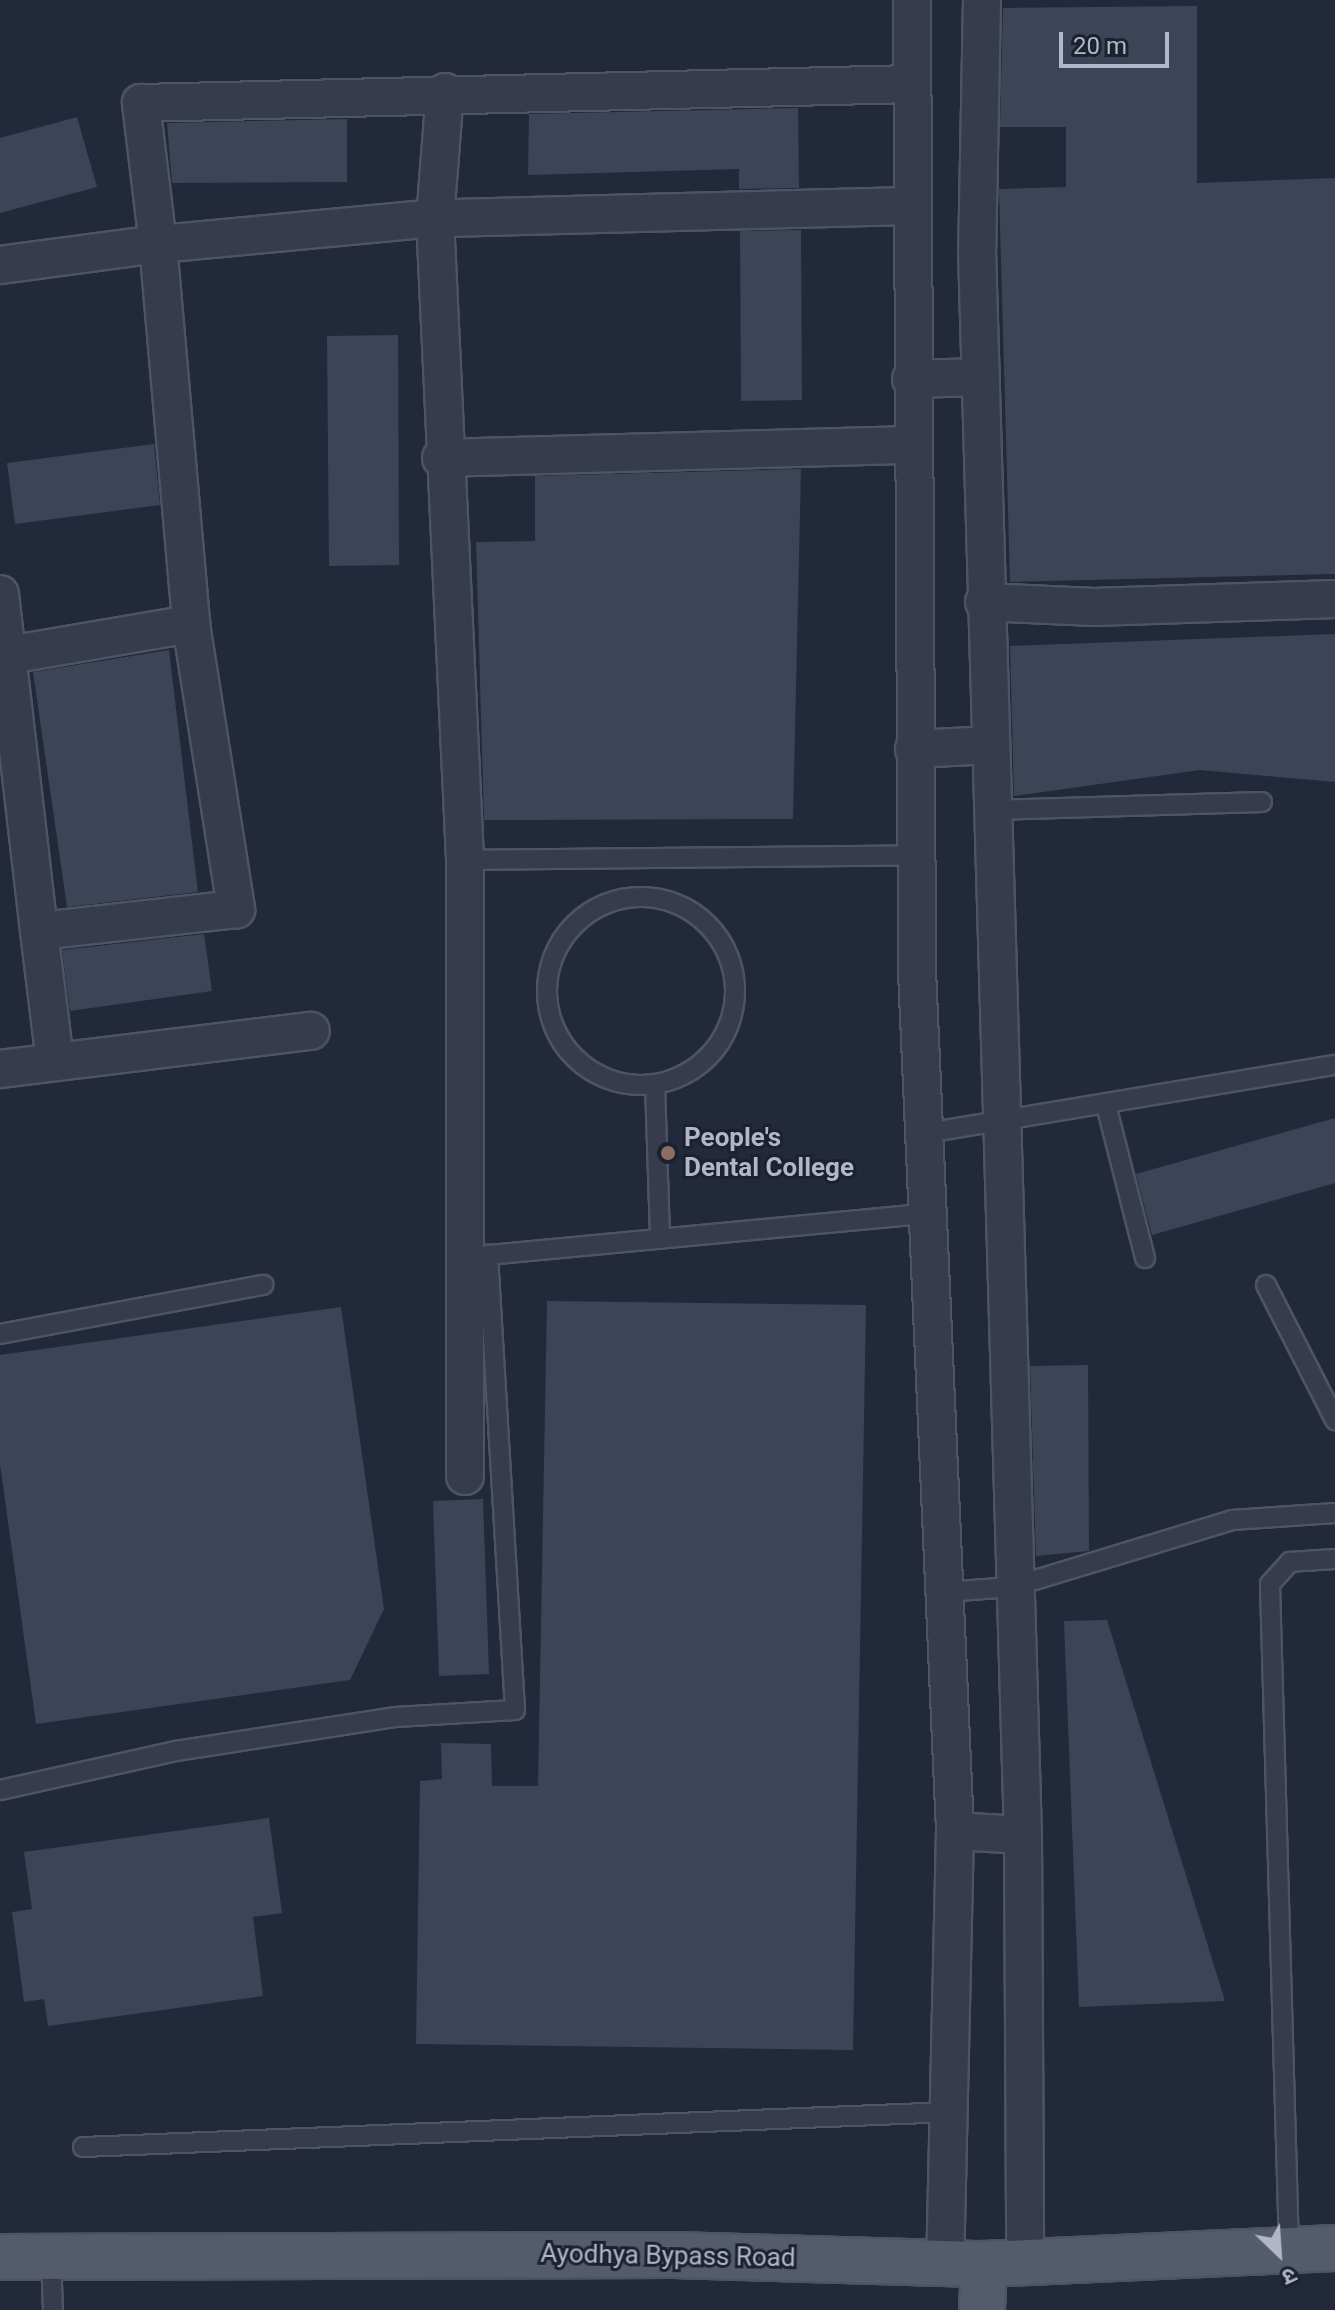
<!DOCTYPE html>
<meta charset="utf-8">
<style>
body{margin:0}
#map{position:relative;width:1335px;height:2310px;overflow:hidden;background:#22293a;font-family:Roboto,"Noto Sans Devanagari",sans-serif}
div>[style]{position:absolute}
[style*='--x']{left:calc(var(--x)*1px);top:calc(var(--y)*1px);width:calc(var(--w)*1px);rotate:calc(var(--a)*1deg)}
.building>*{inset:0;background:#3c4458}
.roads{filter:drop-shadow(2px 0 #4e5462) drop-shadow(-2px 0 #4e5462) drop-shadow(0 2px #4e5462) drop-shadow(0 -2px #4e5462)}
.lane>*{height:18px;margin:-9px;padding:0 9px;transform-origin:9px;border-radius:9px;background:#363c4b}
.lane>.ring{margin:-9px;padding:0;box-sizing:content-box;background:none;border:18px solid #363c4b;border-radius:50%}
.street>*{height:36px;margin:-18px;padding:0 18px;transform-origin:18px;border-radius:18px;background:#363c4b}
.primary>*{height:44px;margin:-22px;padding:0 22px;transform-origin:22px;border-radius:22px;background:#545b6b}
.dots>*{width:22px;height:22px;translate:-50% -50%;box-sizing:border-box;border:4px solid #1b212f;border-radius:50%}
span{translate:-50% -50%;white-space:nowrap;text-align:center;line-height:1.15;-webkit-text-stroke:6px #1b212f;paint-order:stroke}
.poi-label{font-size:26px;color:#b1b7c7;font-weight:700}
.left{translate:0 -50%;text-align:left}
.street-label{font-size:26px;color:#b1b7c7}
.north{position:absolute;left:1239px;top:2214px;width:80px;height:80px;-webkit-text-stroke:6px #1b212f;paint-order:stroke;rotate:155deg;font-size:22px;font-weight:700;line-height:32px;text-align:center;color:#b1b7c7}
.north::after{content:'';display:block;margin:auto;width:28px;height:36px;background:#b1b7c7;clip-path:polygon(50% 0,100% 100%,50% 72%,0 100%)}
.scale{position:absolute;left:1059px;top:32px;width:110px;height:36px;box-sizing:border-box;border:4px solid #b1b7c7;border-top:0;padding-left:10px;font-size:24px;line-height:28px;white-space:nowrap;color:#b1b7c7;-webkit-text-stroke:6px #1b212f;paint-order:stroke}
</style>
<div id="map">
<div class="building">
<div style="clip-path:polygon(1197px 6px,1197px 183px,1335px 178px,1335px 574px,1010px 582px,999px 189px,1066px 187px,1066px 127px,1000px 127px,1003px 8px)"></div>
<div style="clip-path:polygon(798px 108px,799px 188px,739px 189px,739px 169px,528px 175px,529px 114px)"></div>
<div style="clip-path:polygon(77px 117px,97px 187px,0 213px,0 138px)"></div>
<div style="clip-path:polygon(347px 119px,347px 182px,172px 183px,167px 123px)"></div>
<div style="clip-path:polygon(801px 230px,802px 400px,741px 401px,740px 231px)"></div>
<div style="clip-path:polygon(398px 335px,399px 565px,329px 566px,327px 336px)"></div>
<div style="clip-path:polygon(154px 444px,160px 505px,15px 524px,7px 463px)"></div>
<div style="clip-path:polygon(801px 469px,793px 819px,484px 820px,476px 542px,535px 541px,535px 476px)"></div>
<div style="clip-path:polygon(1335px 634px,1335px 782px,1200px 770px,1014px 796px,1010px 646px)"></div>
<div style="clip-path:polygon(169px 650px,198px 892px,67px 907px,33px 672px)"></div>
<div style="clip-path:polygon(204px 934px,212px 991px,70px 1011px,62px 950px)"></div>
<div style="clip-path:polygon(1335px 1118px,1335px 1183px,1152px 1235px,1136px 1174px)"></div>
<div style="clip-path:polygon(547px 1301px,866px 1305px,853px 2050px,416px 2044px,420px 1781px,442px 1779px,441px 1743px,491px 1744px,492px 1786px,538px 1786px)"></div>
<div style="clip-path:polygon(341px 1307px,384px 1609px,350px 1680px,36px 1724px,0 1464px,0 1355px)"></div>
<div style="clip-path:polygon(1088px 1365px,1089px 1551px,1036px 1556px,1030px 1366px)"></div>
<div style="clip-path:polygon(483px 1499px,489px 1674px,439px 1676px,433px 1501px)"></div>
<div style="clip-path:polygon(1107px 1620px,1225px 2001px,1079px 2007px,1064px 1621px)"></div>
<div style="clip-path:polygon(269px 1818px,282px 1913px,253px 1917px,263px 1996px,48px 2026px,44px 1999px,24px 2002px,12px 1912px,32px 1909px,24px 1852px)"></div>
</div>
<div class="roads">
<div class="lane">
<div style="--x:993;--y:810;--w:269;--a:-1.7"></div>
<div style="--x:465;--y:860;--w:451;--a:-0.6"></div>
<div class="ring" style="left:547px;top:897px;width:170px;height:170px"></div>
<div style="--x:655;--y:1085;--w:154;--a:88.1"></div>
<div style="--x:1106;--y:1105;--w:158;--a:75.7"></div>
<div style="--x:927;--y:1133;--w:414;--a:-9.5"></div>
<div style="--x:1266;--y:1285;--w:152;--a:62.9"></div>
<div style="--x:0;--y:1334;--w:268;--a:-10.6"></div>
<div style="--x:945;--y:1592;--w:67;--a:-4.3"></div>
<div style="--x:1012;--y:1587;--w:230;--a:-16.9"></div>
<div style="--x:1232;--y:1520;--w:103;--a:-3.9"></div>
<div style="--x:0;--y:1790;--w:180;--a:-12.5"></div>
<div style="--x:176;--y:1751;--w:223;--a:-8.8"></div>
<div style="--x:396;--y:1717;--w:119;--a:-3.4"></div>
<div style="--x:515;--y:1710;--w:456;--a:-93.4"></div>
<div style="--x:488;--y:1255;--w:446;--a:-5.4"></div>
<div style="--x:83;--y:2147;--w:870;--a:-2.31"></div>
<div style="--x:1289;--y:2249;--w:665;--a:-91.64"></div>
<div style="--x:1270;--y:1584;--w:30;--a:-48"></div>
<div style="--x:1290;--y:1562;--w:45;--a:-3.8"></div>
<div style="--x:51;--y:2258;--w:52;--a:87.8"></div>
</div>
<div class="street">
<div style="--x:912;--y:0;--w:971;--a:89.7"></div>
<div style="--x:917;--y:971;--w:861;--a:87.47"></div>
<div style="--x:955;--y:1831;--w:431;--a:91.3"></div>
<div style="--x:982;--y:0;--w:250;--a:91.1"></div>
<div style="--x:977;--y:250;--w:1586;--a:88.34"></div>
<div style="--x:1023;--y:1835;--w:425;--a:89.7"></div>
<div style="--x:445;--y:92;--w:126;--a:94.5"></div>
<div style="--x:435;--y:218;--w:643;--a:87.32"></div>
<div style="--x:465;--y:860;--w:616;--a:90"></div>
<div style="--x:909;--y:206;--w:474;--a:178.5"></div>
<div style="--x:435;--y:218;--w:278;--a:174.6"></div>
<div style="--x:158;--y:244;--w:142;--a:-96.9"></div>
<div style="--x:141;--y:103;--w:770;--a:-1.41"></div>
<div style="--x:0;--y:265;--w:159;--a:-7.6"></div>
<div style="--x:158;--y:244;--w:381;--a:85"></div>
<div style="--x:191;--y:624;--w:289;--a:81"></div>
<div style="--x:236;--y:909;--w:198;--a:173.6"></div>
<div style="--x:39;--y:931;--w:132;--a:83"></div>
<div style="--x:911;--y:379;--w:70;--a:-1.6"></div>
<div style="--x:441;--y:458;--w:470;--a:-1.6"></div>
<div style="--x:0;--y:594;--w:339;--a:83.4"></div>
<div style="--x:984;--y:602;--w:110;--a:2.6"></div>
<div style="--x:1094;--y:607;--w:241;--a:-1.9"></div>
<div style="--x:9;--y:655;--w:185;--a:-9.7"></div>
<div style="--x:914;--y:749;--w:77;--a:-3"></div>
<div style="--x:0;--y:1069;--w:313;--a:-7"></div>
<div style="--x:955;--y:1831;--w:68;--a:3.4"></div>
</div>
<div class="primary">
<div style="--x:0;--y:2257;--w:674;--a:-0.17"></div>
<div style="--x:674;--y:2255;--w:310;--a:1.7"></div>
<div style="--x:984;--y:2264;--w:351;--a:-2.6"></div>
<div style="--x:982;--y:2310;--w:46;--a:-87.5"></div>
</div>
</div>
<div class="dots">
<div style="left:668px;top:1153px;background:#8d6e63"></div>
</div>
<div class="poi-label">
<span class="left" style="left:684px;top:1153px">People's<br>Dental College</span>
</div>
<div class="street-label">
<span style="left:668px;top:2256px;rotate:1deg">Ayodhya Bypass Road</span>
</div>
<div class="north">उ</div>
<div class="scale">20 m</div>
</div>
